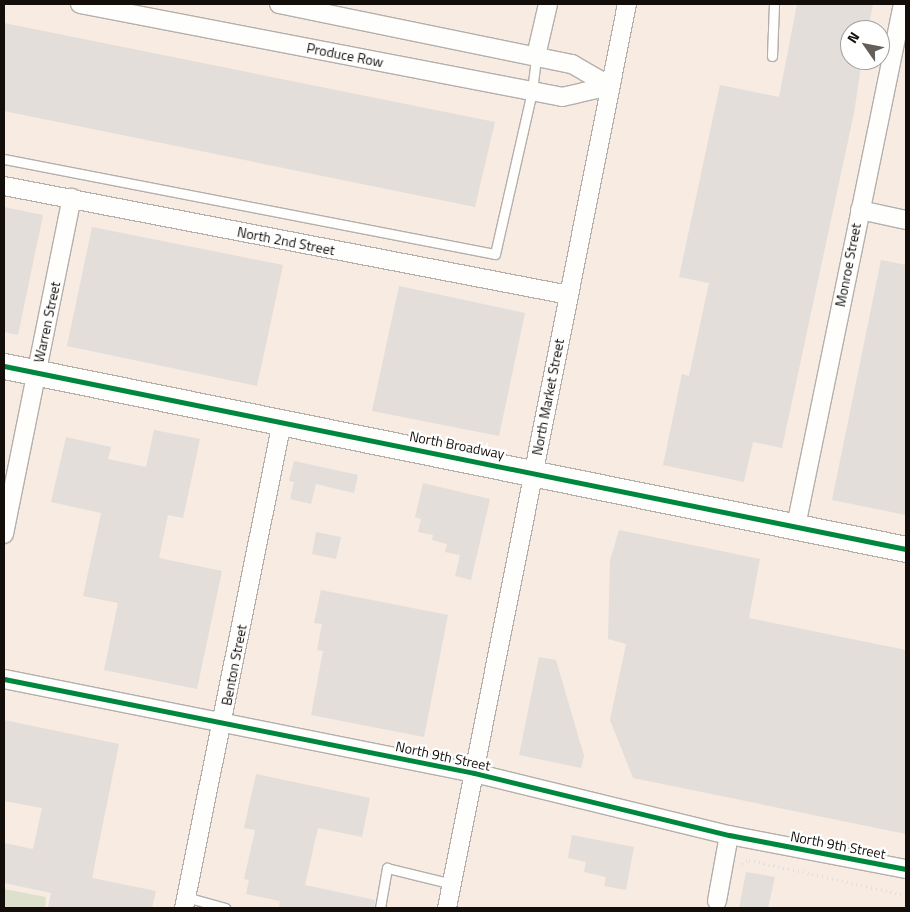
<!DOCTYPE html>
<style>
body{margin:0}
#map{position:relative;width:910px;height:912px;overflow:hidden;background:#faf6f3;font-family:"Titillium Web",sans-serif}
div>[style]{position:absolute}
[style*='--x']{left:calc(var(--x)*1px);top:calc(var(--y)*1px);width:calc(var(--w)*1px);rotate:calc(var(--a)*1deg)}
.built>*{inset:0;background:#f7ebe2}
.green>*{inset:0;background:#dde1cb}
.building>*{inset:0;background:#e3ded9}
.path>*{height:3px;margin-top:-1.5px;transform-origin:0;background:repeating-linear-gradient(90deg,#dfdddd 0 1px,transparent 0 5px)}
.roads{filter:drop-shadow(1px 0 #b4afab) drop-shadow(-1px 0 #b4afab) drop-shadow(0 1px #b4afab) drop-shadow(0 -1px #b4afab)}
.lane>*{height:9px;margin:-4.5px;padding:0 4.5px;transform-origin:4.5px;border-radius:4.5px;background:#fefefd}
.street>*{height:18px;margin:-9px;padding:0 9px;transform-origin:9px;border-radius:9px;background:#fefefd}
.secondary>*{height:25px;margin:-12.5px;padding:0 12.5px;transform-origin:12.5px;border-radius:12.5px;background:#fefefd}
.cycleway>*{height:5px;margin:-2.5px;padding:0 2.5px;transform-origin:2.5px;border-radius:2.5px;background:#00873e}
span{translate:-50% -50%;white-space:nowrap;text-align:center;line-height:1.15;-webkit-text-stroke:4.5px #fff;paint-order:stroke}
.street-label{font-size:14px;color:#130e09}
.frame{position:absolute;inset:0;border:5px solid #130e09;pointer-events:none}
.north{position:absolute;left:840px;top:20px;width:50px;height:50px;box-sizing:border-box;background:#fff;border:1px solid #a19f9d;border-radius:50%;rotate:303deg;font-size:14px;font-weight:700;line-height:20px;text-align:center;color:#130e09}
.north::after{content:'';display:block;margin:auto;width:18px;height:22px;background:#645f5b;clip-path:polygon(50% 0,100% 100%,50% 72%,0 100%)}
</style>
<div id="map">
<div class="built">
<div style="clip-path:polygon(evenodd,4px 4px,906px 4px,906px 908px,4px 908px,4px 4px,850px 30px,880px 30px,880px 60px,850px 60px,850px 30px)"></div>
</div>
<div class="green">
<div style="clip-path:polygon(4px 889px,46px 897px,45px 908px,4px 908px)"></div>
</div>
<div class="building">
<div style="clip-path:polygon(797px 4px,873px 4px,868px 30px,850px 30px,850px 60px,862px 60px,854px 113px,782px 448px,753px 442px,744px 482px,663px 465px,682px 374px,689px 376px,709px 283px,679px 277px,720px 85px,779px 97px)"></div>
<div style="clip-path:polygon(4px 23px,495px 122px,475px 207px,4px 111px)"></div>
<div style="clip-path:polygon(4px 207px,43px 215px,18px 335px,4px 332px)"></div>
<div style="clip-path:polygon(92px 227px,283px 265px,257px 386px,67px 346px)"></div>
<div style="clip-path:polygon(881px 260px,906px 265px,906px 515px,832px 500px)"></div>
<div style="clip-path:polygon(399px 286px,525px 313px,499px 436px,372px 411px)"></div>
<div style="clip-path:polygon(154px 430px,200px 439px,183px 518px,168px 515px,159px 558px,222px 571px,197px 689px,104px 670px,118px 603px,83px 596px,101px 513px,51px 502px,66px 437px,111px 447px,108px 459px,146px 467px)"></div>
<div style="clip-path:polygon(294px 461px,358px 475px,354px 493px,316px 484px,311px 504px,290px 499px,294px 482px,289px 481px)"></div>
<div style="clip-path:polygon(423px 483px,490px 499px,471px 580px,455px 576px,460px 555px,445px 552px,447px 544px,432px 540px,433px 535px,418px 532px,421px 519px,415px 517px)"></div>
<div style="clip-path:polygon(619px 530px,760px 559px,749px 618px,906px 650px,906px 834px,633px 778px,610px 720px,626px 644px,608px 639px,610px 560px)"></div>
<div style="clip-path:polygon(316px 532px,341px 537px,336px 559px,312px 554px)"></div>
<div style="clip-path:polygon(321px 590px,448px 615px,424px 737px,311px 715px,323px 651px,317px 650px,322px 624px,314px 623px)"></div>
<div style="clip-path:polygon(539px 657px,556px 660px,584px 756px,581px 768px,519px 755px)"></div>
<div style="clip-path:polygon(4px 720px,119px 744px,92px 878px,156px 891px,152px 908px,48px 908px,51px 893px,4px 883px,4px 843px,33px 849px,42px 808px,4px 801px)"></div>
<div style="clip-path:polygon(256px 774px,370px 798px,362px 837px,318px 828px,305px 885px,375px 900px,374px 908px,279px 908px,280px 901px,246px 894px,249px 880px,244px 879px,255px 830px,244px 828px)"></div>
<div style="clip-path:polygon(572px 835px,634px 847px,626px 890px,604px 886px,606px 877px,584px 872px,586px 862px,568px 858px)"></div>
<div style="clip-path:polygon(746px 872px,775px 877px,768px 908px,739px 908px)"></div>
</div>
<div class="path">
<div style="--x:742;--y:864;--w:8;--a:-30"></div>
<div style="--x:749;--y:860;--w:161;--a:12.6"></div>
</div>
<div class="roads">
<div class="lane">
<div style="--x:772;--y:56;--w:52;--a:-87.8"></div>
<div style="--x:4;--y:159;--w:500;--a:10.95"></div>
<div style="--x:495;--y:254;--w:167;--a:-77.2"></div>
<div style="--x:532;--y:91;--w:35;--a:-83"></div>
<div style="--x:186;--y:897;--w:41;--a:15.8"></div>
<div style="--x:380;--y:908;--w:41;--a:-80.1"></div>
<div style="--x:387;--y:868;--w:67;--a:13.8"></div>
</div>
<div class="street">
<div style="--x:80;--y:4;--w:491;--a:10.9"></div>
<div style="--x:562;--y:97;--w:49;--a:-12.9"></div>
<div style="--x:279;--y:4;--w:299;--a:11.6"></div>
<div style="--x:572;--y:64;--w:44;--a:30.1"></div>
<div style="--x:536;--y:56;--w:53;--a:-77"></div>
<div style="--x:4;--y:186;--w:575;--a:10.92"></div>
<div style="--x:860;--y:210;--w:47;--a:12.3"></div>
<div style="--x:796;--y:526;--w:533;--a:-78.42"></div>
<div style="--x:4;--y:534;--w:343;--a:-78.6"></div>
<div style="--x:4;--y:679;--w:479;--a:11.3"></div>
<div style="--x:474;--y:773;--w:262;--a:13.7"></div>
<div style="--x:729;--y:835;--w:180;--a:10.9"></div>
<div style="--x:717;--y:901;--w:67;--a:-79.7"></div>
<div style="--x:184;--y:908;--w:497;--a:-78.6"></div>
<div style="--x:447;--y:908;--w:922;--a:-78.74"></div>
</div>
<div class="secondary">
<div style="--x:4;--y:366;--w:920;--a:11.47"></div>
</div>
</div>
<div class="cycleway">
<div style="--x:4;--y:366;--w:920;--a:11.47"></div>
<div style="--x:4;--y:679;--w:479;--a:11.3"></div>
<div style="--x:474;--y:773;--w:262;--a:13.7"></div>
<div style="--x:729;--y:835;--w:180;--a:10.9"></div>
</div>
<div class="street-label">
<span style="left:345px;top:55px;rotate:11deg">Produce Row</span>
<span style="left:286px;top:241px;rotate:11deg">North 2nd Street</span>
<span style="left:848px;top:265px;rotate:-79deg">Monroe Street</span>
<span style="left:47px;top:322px;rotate:-78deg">Warren Street</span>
<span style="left:548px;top:397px;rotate:-79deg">North Market Street</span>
<span style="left:457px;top:445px;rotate:11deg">North Broadway</span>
<span style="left:234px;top:665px;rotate:-79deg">Benton Street</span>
<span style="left:443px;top:756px;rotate:12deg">North 9th Street</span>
<span style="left:838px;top:845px;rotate:11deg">North 9th Street</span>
</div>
<div class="frame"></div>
<div class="north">N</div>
</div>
